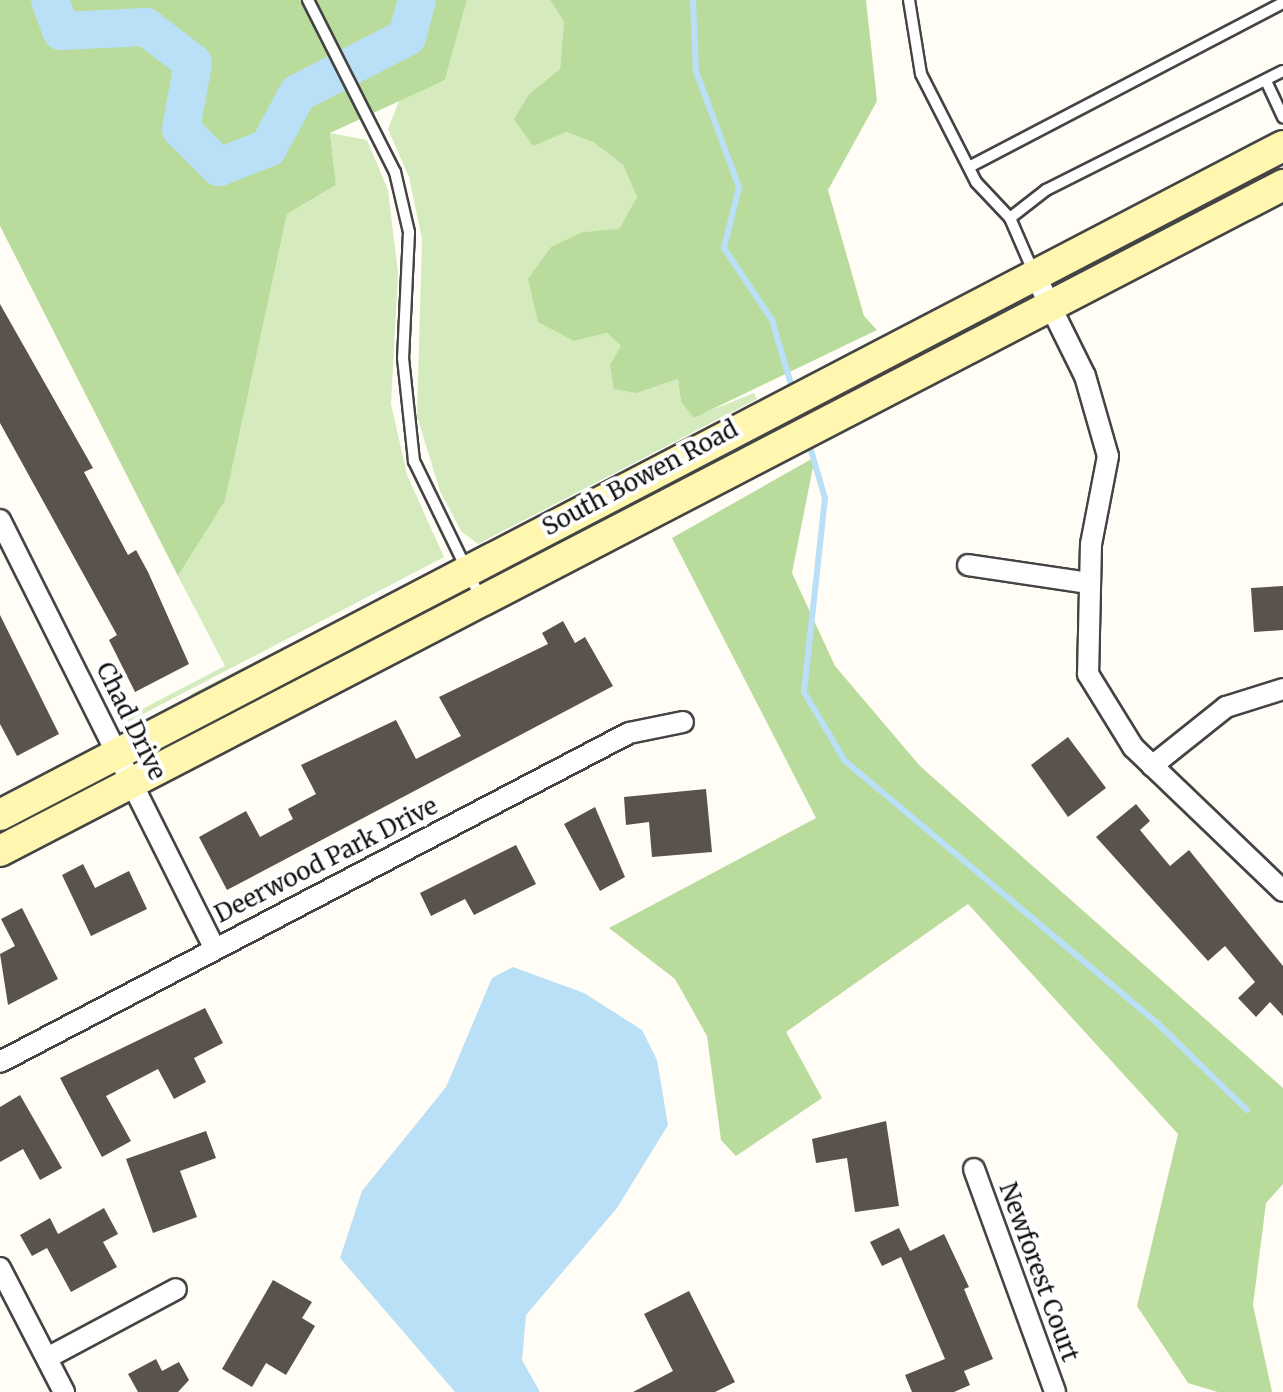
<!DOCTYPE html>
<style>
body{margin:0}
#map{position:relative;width:1283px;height:1392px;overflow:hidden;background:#fffdf5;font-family:Merriweather,serif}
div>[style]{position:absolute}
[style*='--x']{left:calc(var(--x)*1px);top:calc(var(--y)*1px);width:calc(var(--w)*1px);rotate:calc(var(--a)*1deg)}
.green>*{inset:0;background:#d5ebbd}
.forest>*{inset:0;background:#b9dc9c}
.water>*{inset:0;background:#b9e0f7}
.stream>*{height:6px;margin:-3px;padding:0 3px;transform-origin:3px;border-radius:3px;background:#b9e0f7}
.river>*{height:38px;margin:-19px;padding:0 19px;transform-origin:19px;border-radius:19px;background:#b9e0f7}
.building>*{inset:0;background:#5a524d}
.roads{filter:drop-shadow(2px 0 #444) drop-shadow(-2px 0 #444) drop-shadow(0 2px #444) drop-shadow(0 -2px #444)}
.lane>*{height:10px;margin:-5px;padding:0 5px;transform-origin:5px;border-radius:5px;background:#fff}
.street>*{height:20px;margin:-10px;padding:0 10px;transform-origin:10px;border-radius:10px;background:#fff}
.secondary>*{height:30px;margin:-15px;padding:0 15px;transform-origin:15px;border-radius:15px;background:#fff6b0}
span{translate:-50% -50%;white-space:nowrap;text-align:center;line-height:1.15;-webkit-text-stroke:8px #fff;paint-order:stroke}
.street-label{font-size:24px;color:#111}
</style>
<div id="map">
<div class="green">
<div style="clip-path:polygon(467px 0,550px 0,564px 22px,560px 69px,530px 93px,566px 132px,593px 142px,623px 165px,637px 197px,619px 230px,583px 232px,574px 341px,607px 333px,621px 346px,637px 393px,678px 379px,681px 402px,694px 417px,754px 393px,757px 399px,478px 544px,461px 531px,440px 491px,417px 416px,422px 239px,409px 177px,388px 129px,401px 96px,445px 80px)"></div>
<div style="clip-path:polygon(330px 133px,367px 140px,388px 190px,398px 273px,391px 404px,407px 475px,444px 557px,124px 724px,119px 721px,225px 666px,178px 576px,225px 501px,287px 214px,336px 185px)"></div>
<div style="clip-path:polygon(404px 587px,186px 702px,185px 701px,193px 693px)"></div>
</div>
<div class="forest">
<div style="clip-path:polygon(0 0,467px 0,445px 80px,330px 133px,336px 185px,287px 214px,225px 501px,178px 576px,0 226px)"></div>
<div style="clip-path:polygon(550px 0,866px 0,877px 101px,828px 190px,864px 316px,877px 330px,694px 418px,681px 402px,678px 379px,637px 393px,614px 389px,610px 365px,621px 346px,607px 333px,574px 341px,538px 322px,528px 279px,551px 247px,583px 232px,619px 229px,637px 197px,623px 165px,593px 142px,566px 132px,533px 146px,514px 119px,530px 93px,560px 69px,564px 22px)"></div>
<div style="clip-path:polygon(815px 457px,792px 573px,835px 666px,920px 766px,1283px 1088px,1283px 1184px,1266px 1203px,1253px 1305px,1272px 1392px,1218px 1392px,1188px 1383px,1137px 1306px,1178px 1134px,968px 904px,786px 1032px,822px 1098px,736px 1156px,721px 1140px,707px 1036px,675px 979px,609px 928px,816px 818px,672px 538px)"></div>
</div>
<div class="water">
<div style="clip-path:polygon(513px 967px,584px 993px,642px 1030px,657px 1060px,668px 1125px,617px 1208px,526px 1315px,522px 1360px,540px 1392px,455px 1392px,340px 1258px,362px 1191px,446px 1087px,492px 978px)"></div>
</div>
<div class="stream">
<div style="--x:693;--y:0;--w:71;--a:87.6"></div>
<div style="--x:696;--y:71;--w:124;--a:69.7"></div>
<div style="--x:739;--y:187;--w:63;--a:103.8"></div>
<div style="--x:724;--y:248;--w:87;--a:56.3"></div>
<div style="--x:772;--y:320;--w:74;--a:73.5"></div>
<div style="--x:808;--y:440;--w:60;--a:73.7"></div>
<div style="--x:825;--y:498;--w:195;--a:96.2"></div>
<div style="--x:804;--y:692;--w:80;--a:59.3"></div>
<div style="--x:845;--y:761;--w:409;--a:40"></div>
<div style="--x:1158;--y:1024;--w:124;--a:44"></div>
</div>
<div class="river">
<div style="--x:50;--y:0;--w:33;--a:70"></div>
<div style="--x:61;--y:31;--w:85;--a:-2.7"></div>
<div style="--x:146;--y:27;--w:59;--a:37.5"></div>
<div style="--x:193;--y:63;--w:67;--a:100.3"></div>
<div style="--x:181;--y:129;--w:54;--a:45"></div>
<div style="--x:219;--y:167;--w:53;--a:-21.2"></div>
<div style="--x:268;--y:148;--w:63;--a:-61.4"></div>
<div style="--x:298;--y:93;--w:123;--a:-27.2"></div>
<div style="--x:407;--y:37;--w:38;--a:-75"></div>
</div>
<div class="building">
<div style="clip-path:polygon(0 304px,93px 468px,84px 472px,128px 555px,136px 550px,148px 572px,189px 664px,135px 692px,109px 640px,117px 635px,0 423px)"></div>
<div style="clip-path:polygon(1283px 586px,1283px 630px,1254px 632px,1251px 588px)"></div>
<div style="clip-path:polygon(0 615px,59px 734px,17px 756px,0 724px)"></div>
<div style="clip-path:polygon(563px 621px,575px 643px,585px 637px,613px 686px,227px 890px,199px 837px,246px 811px,260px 837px,293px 819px,288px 809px,316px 794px,301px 765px,396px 720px,416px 759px,461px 736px,439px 697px,548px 644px,542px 633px)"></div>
<div style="clip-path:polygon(1068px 737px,1106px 788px,1068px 817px,1031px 765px)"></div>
<div style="clip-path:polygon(706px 789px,712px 852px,652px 857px,649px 822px,626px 825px,624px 797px)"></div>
<div style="clip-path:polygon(1136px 804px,1150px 821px,1140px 830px,1170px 866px,1189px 850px,1283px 966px,1283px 1016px,1270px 1002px,1256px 1017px,1238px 998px,1255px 982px,1225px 946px,1208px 961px,1096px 837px)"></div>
<div style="clip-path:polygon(595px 807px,625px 877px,600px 891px,564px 824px)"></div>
<div style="clip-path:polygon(516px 845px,536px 884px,474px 915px,465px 899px,431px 916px,420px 893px)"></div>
<div style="clip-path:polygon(83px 864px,95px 888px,129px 871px,147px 909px,91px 936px,62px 875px)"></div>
<div style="clip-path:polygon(22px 908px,58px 979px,8px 1005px,0 954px,15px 946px,1px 919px)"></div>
<div style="clip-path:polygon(205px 1008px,223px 1043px,194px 1058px,206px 1082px,174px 1099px,158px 1069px,106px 1096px,131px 1141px,102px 1157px,60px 1078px)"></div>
<div style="clip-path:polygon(20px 1095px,62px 1168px,40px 1180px,23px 1149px,0 1162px,0 1107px)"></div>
<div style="clip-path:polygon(886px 1121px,899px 1206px,855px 1212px,847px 1158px,816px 1163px,812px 1139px)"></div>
<div style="clip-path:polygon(206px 1131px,216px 1158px,180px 1171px,197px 1217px,153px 1233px,126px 1159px)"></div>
<div style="clip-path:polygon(104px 1208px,118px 1234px,103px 1242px,117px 1267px,71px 1292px,47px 1248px,32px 1256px,20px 1235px,50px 1218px,58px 1234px)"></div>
<div style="clip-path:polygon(899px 1228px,910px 1251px,944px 1234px,969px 1287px,964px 1289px,993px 1359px,964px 1371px,970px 1385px,954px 1392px,912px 1392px,905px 1375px,945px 1359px,901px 1257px,882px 1266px,870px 1242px)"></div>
<div style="clip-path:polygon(273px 1280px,312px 1302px,302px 1318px,315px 1326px,286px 1375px,266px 1363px,252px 1387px,222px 1369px)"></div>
<div style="clip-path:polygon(689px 1291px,735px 1382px,715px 1392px,633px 1392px,673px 1371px,644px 1314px)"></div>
<div style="clip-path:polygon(156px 1359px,162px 1371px,179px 1362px,189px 1380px,178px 1392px,138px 1392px,128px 1374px)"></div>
</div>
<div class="roads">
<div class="lane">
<div style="--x:308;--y:0;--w:193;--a:63.2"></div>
<div style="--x:395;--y:172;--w:62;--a:76.9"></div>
<div style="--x:409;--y:232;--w:126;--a:92.7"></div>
<div style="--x:403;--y:358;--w:104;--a:83.9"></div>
<div style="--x:414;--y:461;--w:153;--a:64.1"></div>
<div style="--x:909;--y:0;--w:75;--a:80.8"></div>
<div style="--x:921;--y:74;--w:121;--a:63"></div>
<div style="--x:976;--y:182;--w:50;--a:46.6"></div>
<div style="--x:1267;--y:83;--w:38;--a:65"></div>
<div style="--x:969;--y:167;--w:354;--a:-27.6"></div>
<div style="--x:1033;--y:271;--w:58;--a:-113.5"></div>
<div style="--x:1010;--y:218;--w:46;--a:-37.9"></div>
<div style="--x:1046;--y:190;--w:265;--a:-26.7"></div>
</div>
<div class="street">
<div style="--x:1035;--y:275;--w:113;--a:63.7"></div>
<div style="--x:1085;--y:376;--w:83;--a:74"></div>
<div style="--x:1108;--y:456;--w:90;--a:100.9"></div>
<div style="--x:1091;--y:544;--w:130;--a:91.3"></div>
<div style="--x:1088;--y:674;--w:86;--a:58.3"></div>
<div style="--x:1133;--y:747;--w:208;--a:43.8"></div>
<div style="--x:0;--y:520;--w:478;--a:63.4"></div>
<div style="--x:968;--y:565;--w:122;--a:8.5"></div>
<div style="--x:1152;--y:766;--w:95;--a:-38.6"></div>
<div style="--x:1226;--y:707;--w:60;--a:-17.5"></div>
<div style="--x:0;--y:1062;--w:710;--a:-27.61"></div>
<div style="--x:629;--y:733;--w:55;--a:-11.5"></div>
<div style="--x:974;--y:1169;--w:237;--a:70"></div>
<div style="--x:0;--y:1268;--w:140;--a:62.7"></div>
<div style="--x:47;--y:1358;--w:146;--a:-28.1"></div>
</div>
<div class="secondary">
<div style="--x:0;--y:815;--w:1447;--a:-27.54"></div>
<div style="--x:0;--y:851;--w:1446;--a:-27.43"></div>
</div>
</div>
<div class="street-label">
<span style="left:640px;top:478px;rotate:-28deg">South Bowen Road</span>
<span style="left:131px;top:721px;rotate:64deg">Chad Drive</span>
<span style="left:326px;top:860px;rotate:-27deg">Deerwood Park Drive</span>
<span style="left:1039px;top:1272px;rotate:70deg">Newforest Court</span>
</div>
</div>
